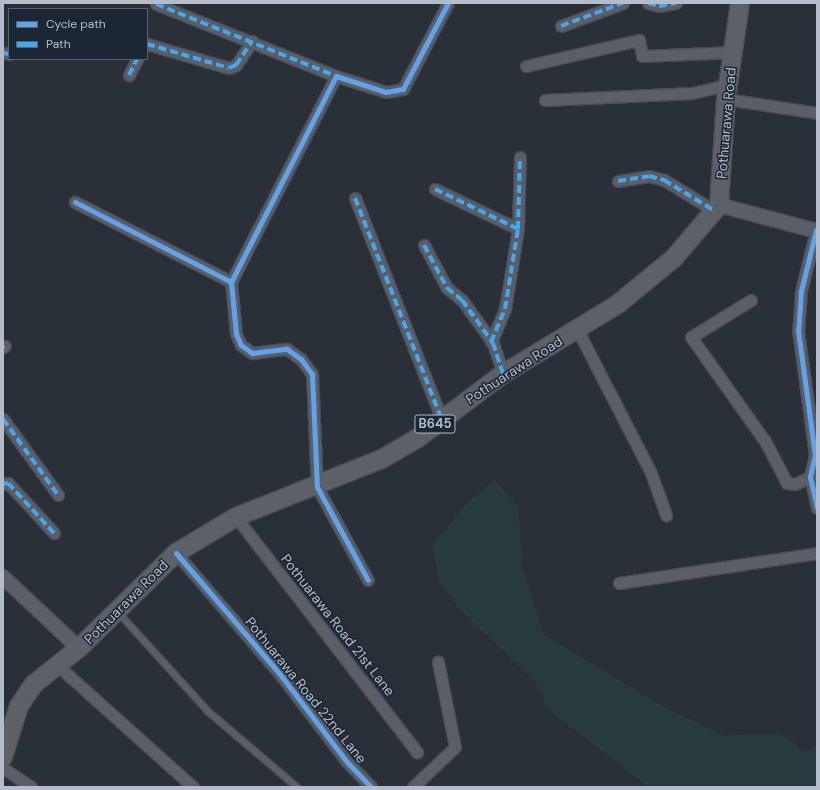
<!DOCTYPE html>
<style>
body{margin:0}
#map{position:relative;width:820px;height:790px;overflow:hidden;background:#2a3038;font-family:"DM Sans",sans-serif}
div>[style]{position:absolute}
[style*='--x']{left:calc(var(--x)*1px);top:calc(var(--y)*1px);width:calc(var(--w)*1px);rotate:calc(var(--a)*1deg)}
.green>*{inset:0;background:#273a3e}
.roads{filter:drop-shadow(1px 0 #484c53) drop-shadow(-1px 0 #484c53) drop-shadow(0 1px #484c53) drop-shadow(0 -1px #484c53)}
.service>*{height:5.5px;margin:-2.75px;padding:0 2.75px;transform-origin:2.75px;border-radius:2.75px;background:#5a5e66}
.minor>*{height:11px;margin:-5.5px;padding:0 5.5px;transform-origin:5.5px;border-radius:5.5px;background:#5a5e66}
.tertiary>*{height:14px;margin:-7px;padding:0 7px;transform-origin:7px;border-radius:7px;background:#5a5e66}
.primary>*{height:18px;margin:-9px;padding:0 9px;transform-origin:9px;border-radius:9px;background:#5c6168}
.quiet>*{height:4px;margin-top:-2px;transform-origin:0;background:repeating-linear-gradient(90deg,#3fa9f5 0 8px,transparent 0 12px)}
.cycleway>*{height:5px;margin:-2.5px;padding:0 2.5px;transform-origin:2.5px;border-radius:2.5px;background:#60a3ed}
span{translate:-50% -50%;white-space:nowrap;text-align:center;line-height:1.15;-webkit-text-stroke:3px #1d2633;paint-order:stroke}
.shield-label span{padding:1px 3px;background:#1d2633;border:1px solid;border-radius:3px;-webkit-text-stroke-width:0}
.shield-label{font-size:13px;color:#b4bcc9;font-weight:700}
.street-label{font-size:14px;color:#b4bcc9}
.frame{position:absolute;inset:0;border:4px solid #b4bcc9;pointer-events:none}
.legend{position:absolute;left:8px;top:8px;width:140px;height:52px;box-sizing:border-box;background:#1d2633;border:1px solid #59626f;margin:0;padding:5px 7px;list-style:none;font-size:12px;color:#b4bcc9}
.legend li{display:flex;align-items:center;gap:8px;height:20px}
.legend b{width:20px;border:1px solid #59626f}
</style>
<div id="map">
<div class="green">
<div style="clip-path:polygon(495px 480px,518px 507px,523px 568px,543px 634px,663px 707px,724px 735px,781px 733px,805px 752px,817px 745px,817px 787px,649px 787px,551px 712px,533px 679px,466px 616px,439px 582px,432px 544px,468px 502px)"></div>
</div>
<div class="roads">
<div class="service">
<div style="--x:119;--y:613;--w:134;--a:47.7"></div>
<div style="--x:209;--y:712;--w:116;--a:40.4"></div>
</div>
<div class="minor">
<div style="--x:648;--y:3;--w:11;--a:15"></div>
<div style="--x:659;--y:6;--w:17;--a:-10"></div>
<div style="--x:156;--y:4;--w:194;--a:21.8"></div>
<div style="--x:561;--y:26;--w:66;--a:-20.4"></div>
<div style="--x:147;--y:44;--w:85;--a:16.3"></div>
<div style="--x:229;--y:68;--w:8;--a:-23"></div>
<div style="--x:236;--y:65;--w:29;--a:-56"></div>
<div style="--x:3;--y:53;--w:6;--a:9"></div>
<div style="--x:526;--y:66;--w:116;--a:-13"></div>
<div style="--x:639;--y:40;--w:16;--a:79"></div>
<div style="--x:642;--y:56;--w:91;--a:-2.5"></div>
<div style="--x:129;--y:75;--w:18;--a:-63"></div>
<div style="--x:726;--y:99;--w:92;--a:8.7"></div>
<div style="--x:545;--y:100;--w:147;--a:-2.7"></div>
<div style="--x:692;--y:93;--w:37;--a:-13"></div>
<div style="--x:618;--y:181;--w:31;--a:-9"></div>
<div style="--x:649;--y:176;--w:16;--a:15"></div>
<div style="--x:664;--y:180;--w:60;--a:31.3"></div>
<div style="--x:435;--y:189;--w:92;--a:25.7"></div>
<div style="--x:355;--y:198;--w:236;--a:68.6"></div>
<div style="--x:75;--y:202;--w:175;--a:27.1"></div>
<div style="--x:231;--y:282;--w:231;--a:-63"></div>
<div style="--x:336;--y:76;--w:52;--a:17.7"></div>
<div style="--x:386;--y:92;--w:17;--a:-10"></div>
<div style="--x:403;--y:89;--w:97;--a:-62.4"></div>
<div style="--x:816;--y:230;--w:63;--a:103.8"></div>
<div style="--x:801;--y:291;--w:39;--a:94"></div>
<div style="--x:798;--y:330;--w:126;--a:82.3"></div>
<div style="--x:815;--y:455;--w:23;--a:103"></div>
<div style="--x:810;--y:477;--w:32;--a:77"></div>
<div style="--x:424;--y:245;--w:49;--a:61.9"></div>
<div style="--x:447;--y:288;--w:19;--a:39"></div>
<div style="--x:462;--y:300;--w:53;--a:54.2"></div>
<div style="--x:493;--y:343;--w:33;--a:72"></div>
<div style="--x:231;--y:282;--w:52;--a:84.5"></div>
<div style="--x:236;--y:334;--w:12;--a:66"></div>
<div style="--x:241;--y:345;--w:14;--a:36"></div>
<div style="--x:252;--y:353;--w:35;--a:-7"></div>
<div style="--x:287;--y:349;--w:17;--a:36"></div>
<div style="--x:301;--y:359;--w:19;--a:54"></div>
<div style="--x:312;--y:374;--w:113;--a:87.5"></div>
<div style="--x:317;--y:487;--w:106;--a:61.3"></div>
<div style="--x:751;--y:300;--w:70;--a:148.3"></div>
<div style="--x:691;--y:337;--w:128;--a:54.6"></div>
<div style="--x:765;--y:441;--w:47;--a:62.4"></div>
<div style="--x:787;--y:483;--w:8;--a:7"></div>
<div style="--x:795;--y:484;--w:17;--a:-25"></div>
<div style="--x:577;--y:329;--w:162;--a:62.8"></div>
<div style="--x:651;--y:473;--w:45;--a:70.3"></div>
<div style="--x:491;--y:342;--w:36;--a:-67"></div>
<div style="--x:505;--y:309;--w:81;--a:-80.8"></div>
<div style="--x:518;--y:229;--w:72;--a:-88.4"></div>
<div style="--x:3;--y:347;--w:2;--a:-27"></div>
<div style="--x:3;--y:419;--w:94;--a:54.1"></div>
<div style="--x:3;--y:484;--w:5;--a:-11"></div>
<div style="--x:8;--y:483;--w:68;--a:47.4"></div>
<div style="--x:236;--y:517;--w:297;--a:52.4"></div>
<div style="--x:176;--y:553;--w:158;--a:49.4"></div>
<div style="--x:279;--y:673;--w:112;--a:52.6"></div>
<div style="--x:347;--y:762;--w:35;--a:46"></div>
<div style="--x:619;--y:583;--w:200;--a:-8.6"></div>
<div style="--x:57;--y:665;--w:183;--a:41.9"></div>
<div style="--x:3;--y:768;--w:34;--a:34"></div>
<div style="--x:413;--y:787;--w:58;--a:-43.6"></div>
<div style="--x:455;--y:747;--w:87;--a:-101.3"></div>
</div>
<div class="tertiary">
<div style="--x:719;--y:205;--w:101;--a:14.9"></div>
<div style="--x:3;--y:577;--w:104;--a:43.1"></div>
</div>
<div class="primary">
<div style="--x:3;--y:757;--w:53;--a:-72.6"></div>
<div style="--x:19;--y:706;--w:27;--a:-56"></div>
<div style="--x:34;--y:684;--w:58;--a:-38.7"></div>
<div style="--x:79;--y:648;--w:136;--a:-44.4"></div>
<div style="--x:176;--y:553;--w:70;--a:-31"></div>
<div style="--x:236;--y:517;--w:157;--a:-21.7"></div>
<div style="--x:382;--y:459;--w:42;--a:-30.3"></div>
<div style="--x:418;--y:438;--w:106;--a:-37"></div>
<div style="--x:503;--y:374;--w:135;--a:-31.3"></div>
<div style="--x:618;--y:304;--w:72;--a:-39.4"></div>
<div style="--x:674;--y:258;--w:70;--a:-49.7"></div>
<div style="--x:719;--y:205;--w:106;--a:-86.2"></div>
<div style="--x:726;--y:99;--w:97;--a:-81.7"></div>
</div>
</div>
<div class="quiet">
<div style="--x:648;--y:3;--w:11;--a:15"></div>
<div style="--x:659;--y:6;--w:17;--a:-10"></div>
<div style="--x:156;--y:4;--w:194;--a:21.8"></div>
<div style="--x:561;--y:26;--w:66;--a:-20.4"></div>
<div style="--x:147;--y:44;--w:85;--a:16.3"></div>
<div style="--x:229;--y:68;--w:8;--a:-23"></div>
<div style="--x:236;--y:65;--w:29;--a:-56"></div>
<div style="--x:3;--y:53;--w:6;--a:9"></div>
<div style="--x:129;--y:75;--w:18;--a:-63"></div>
<div style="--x:618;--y:181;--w:31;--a:-9"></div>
<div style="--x:649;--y:176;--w:16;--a:15"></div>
<div style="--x:664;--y:180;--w:60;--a:31.3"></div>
<div style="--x:435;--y:189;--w:92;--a:25.7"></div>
<div style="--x:355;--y:198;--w:236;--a:68.6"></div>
<div style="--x:424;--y:245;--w:49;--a:61.9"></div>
<div style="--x:447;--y:288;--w:19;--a:39"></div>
<div style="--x:462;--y:300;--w:53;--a:54.2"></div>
<div style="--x:493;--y:343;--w:33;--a:72"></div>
<div style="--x:491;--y:342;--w:36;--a:-67"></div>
<div style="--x:505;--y:309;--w:81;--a:-80.8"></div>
<div style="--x:518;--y:229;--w:72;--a:-88.4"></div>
<div style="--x:3;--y:347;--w:2;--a:-27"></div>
<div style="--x:3;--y:419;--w:94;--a:54.1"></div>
<div style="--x:3;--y:484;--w:5;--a:-11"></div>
<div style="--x:8;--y:483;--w:68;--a:47.4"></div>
</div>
<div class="cycleway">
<div style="--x:75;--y:202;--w:175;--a:27.1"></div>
<div style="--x:231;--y:282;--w:231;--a:-63"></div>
<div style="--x:336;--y:76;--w:52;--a:17.7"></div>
<div style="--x:386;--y:92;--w:17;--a:-10"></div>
<div style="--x:403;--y:89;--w:97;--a:-62.4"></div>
<div style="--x:816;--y:230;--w:63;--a:103.8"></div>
<div style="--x:801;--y:291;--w:39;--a:94"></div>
<div style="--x:798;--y:330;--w:126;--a:82.3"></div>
<div style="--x:815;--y:455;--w:23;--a:103"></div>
<div style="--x:810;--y:477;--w:32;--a:77"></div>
<div style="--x:231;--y:282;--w:52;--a:84.5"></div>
<div style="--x:236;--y:334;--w:12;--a:66"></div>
<div style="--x:241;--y:345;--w:14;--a:36"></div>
<div style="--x:252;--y:353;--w:35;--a:-7"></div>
<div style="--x:287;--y:349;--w:17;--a:36"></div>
<div style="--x:301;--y:359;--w:19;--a:54"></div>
<div style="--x:312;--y:374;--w:113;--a:87.5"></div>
<div style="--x:317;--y:487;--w:106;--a:61.3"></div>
<div style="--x:176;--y:553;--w:158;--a:49.4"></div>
<div style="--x:279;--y:673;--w:112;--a:52.6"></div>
<div style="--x:347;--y:762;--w:35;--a:46"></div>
</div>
<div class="shield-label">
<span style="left:435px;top:424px">B645</span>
</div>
<div class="street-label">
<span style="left:726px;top:123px;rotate:-85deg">Pothuarawa Road</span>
<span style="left:514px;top:370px;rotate:-33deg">Pothuarawa Road</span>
<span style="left:126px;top:602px;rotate:-45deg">Pothuarawa Road</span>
<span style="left:338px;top:625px;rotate:52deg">Pothuarawa Road 21st Lane</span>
<span style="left:306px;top:690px;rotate:51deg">Pothuarawa Road 22nd Lane</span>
</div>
<div class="frame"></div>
<ul class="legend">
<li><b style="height:5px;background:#60a3ed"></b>Cycle path</li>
<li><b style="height:5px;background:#3fa9f5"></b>Path</li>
</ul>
</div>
